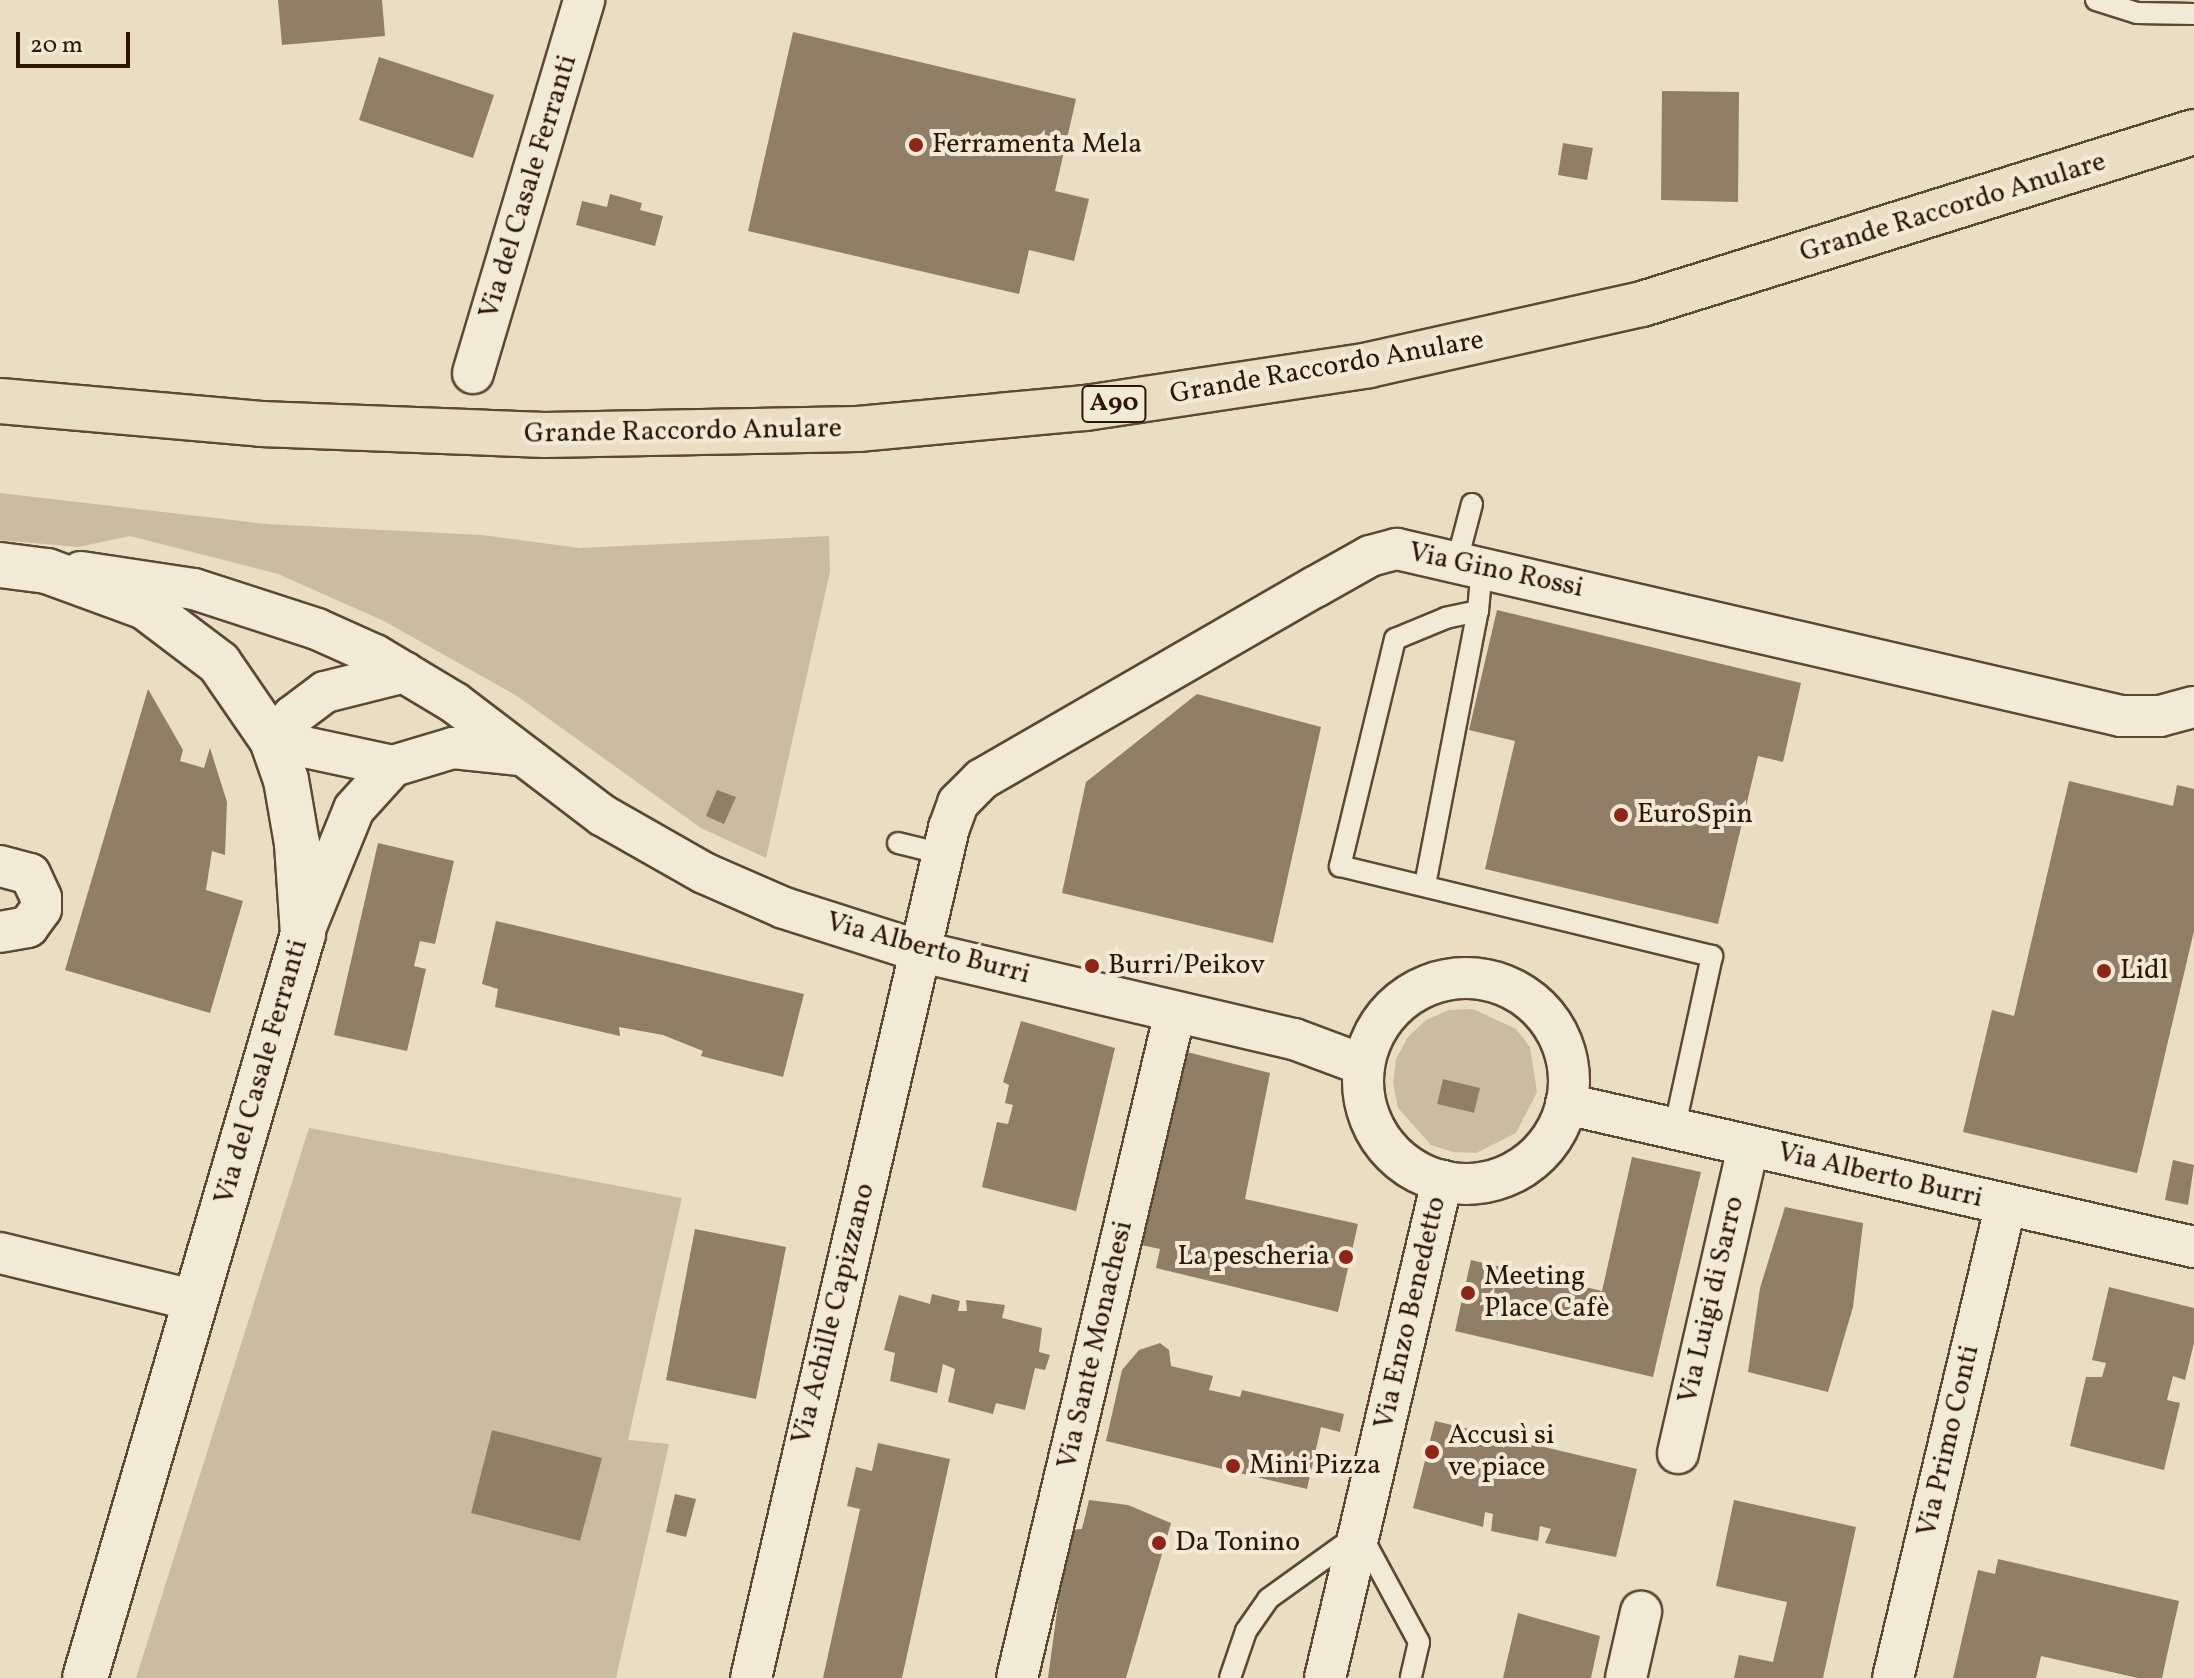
<!DOCTYPE html>
<meta charset="utf-8">
<style>
body{margin:0}
#map{position:relative;width:2194px;height:1678px;overflow:hidden;background:#e9dec1;font-family:Vollkorn,serif}
div>[style]{position:absolute}
[style*='--x']{left:calc(var(--x)*1px);top:calc(var(--y)*1px);width:calc(var(--w)*1px);rotate:calc(var(--a)*1deg)}
.green>*{inset:0;background:#cabca1}
.building>*{inset:0;background:#907e66}
.roads{filter:drop-shadow(2px 0 #5e4733) drop-shadow(-2px 0 #5e4733) drop-shadow(0 2px #5e4733) drop-shadow(0 -2px #5e4733)}
.lane>*{height:20px;margin:-10px;padding:0 10px;transform-origin:10px;border-radius:10px;background:#f1ead7}
.street>*{height:40px;margin:-20px;padding:0 20px;transform-origin:20px;border-radius:20px;background:#f1ead7}
.street>.ring{margin:-20px;padding:0;box-sizing:content-box;background:none;border:40px solid #f1ead7;border-radius:50%}
.secondary>*{height:44px;margin:-22px;padding:0 22px;transform-origin:22px;border-radius:22px;background:#f1ead7}
.highway>*{height:44px;margin:-22px;padding:0 22px;transform-origin:22px;border-radius:22px;background:#e9dec1}
.dots>*{width:22px;height:22px;translate:-50% -50%;box-sizing:border-box;border:4px solid #f1ead7;border-radius:50%}
span{translate:-50% -50%;white-space:nowrap;text-align:center;line-height:1.15;-webkit-text-stroke:8px #f1ead7;paint-order:stroke}
.shield-label span{padding:2px 6px;background:#f1ead7;border:2px solid;border-radius:6px;-webkit-text-stroke-width:0}
.shield-label{font-size:26px;color:#301504;font-weight:700}
.poi-label{font-size:28px;color:#301504}
.left{translate:0 -50%;text-align:left}
.right{translate:-100% -50%;text-align:right}
.street-label{font-size:28px;color:#301504}
.scale{position:absolute;left:16px;top:32px;width:114px;height:36px;box-sizing:border-box;border:4px solid #301504;border-top:0;padding-left:10px;font-size:24px;line-height:28px;white-space:nowrap;color:#301504;-webkit-text-stroke:6px #f1ead7;paint-order:stroke}
</style>
<div id="map">
<div class="green">
<div style="clip-path:polygon(0 493px,266px 524px,482px 535px,580px 548px,829px 536px,830px 572px,766px 858px,701px 828px,517px 696px,384px 621px,278px 574px,130px 536px,78px 547px,0 540px)"></div>
<div style="clip-path:polygon(evenodd,1473px 1009px,1516px 1029px,1530px 1047px,1537px 1092px,1516px 1133px,1476px 1153px,1453px 1152px,1431px 1145px,1398px 1108px,1393px 1083px,1396px 1059px,1408px 1037px,1426px 1020px,1449px 1010px,1473px 1009px,1443px 1079px,1479px 1088px,1473px 1113px,1437px 1104px,1443px 1079px)"></div>
<div style="clip-path:polygon(evenodd,309px 1128px,682px 1198px,628px 1440px,669px 1444px,616px 1678px,136px 1678px,309px 1128px,492px 1430px,601px 1458px,580px 1541px,471px 1513px,492px 1430px)"></div>
</div>
<div class="building">
<div style="clip-path:polygon(278px 0,382px 0,385px 36px,282px 45px)"></div>
<div style="clip-path:polygon(793px 32px,1076px 99px,1055px 191px,1089px 199px,1074px 261px,1029px 250px,1019px 294px,748px 231px)"></div>
<div style="clip-path:polygon(379px 57px,494px 95px,473px 158px,359px 120px)"></div>
<div style="clip-path:polygon(1662px 91px,1739px 92px,1738px 202px,1661px 200px)"></div>
<div style="clip-path:polygon(1563px 143px,1593px 148px,1587px 180px,1558px 175px)"></div>
<div style="clip-path:polygon(610px 194px,642px 203px,640px 210px,663px 216px,655px 246px,576px 225px,582px 201px,607px 207px)"></div>
<div style="clip-path:polygon(1497px 610px,1801px 683px,1783px 762px,1758px 756px,1718px 924px,1485px 869px,1515px 741px,1469px 730px)"></div>
<div style="clip-path:polygon(148px 689px,183px 750px,180px 761px,204px 768px,210px 748px,227px 802px,225px 855px,212px 851px,206px 890px,243px 901px,210px 1013px,65px 970px)"></div>
<div style="clip-path:polygon(1197px 694px,1321px 727px,1273px 943px,1062px 893px,1086px 782px)"></div>
<div style="clip-path:polygon(2069px 781px,2173px 806px,2177px 785px,2194px 789px,2194px 931px,2137px 1173px,1963px 1132px,1992px 1010px,2014px 1016px)"></div>
<div style="clip-path:polygon(717px 790px,736px 797px,724px 824px,706px 816px)"></div>
<div style="clip-path:polygon(378px 843px,454px 861px,435px 944px,420px 941px,414px 966px,426px 969px,407px 1051px,334px 1035px)"></div>
<div style="clip-path:polygon(496px 921px,804px 994px,783px 1077px,701px 1056px,703px 1051px,663px 1035px,619px 1027px,620px 1036px,495px 1007px,498px 989px,482px 984px)"></div>
<div style="clip-path:polygon(1021px 1021px,1115px 1048px,1076px 1211px,982px 1187px,997px 1122px,1008px 1124px,1013px 1105px,1005px 1103px,1009px 1085px,1003px 1082px)"></div>
<div style="clip-path:polygon(1183px 1051px,1270px 1073px,1245px 1199px,1358px 1224px,1338px 1312px,1156px 1268px,1160px 1249px,1141px 1245px)"></div>
<div style="clip-path:polygon(1443px 1079px,1480px 1088px,1474px 1113px,1437px 1104px)"></div>
<div style="clip-path:polygon(1632px 1157px,1701px 1172px,1653px 1377px,1455px 1331px,1471px 1260px,1602px 1291px)"></div>
<div style="clip-path:polygon(2173px 1160px,2194px 1165px,2188px 1205px,2165px 1200px)"></div>
<div style="clip-path:polygon(1785px 1207px,1863px 1223px,1853px 1307px,1828px 1392px,1748px 1372px,1760px 1288px)"></div>
<div style="clip-path:polygon(695px 1229px,786px 1247px,756px 1399px,666px 1380px)"></div>
<div style="clip-path:polygon(2109px 1287px,2194px 1308px,2194px 1343px,2185px 1380px,2173px 1376px,2167px 1400px,2180px 1403px,2164px 1470px,2070px 1446px,2086px 1377px,2102px 1377px,2106px 1363px,2092px 1360px)"></div>
<div style="clip-path:polygon(932px 1294px,960px 1301px,958px 1311px,967px 1311px,966px 1300px,1005px 1305px,1002px 1318px,1042px 1328px,1039px 1352px,1050px 1355px,1045px 1370px,1035px 1368px,1025px 1410px,996px 1403px,993px 1414px,948px 1402px,955px 1369px,943px 1364px,937px 1393px,890px 1381px,895px 1353px,884px 1350px,899px 1295px,930px 1304px)"></div>
<div style="clip-path:polygon(1160px 1343px,1169px 1350px,1171px 1366px,1213px 1376px,1209px 1390px,1240px 1397px,1242px 1390px,1344px 1414px,1340px 1432px,1321px 1427px,1307px 1489px,1106px 1441px,1122px 1370px,1139px 1350px)"></div>
<div style="clip-path:polygon(1435px 1421px,1637px 1469px,1616px 1557px,1545px 1543px,1551px 1529px,1540px 1526px,1538px 1541px,1491px 1531px,1493px 1514px,1485px 1512px,1483px 1527px,1413px 1508px)"></div>
<div style="clip-path:polygon(492px 1430px,602px 1458px,580px 1541px,471px 1513px)"></div>
<div style="clip-path:polygon(878px 1443px,950px 1459px,902px 1678px,823px 1678px,860px 1509px,847px 1506px,856px 1467px,872px 1471px)"></div>
<div style="clip-path:polygon(675px 1494px,696px 1499px,686px 1537px,666px 1532px)"></div>
<div style="clip-path:polygon(1089px 1500px,1128px 1505px,1171px 1523px,1126px 1678px,1048px 1678px,1068px 1530px,1082px 1529px)"></div>
<div style="clip-path:polygon(1734px 1500px,1856px 1527px,1823px 1678px,1734px 1678px,1739px 1655px,1773px 1662px,1787px 1602px,1716px 1586px)"></div>
<div style="clip-path:polygon(1998px 1559px,2179px 1601px,2162px 1678px,2138px 1678px,2041px 1656px,2036px 1678px,1953px 1678px,1978px 1570px,1995px 1574px)"></div>
<div style="clip-path:polygon(1518px 1613px,1600px 1636px,1591px 1678px,1503px 1678px)"></div>
</div>
<div class="roads">
<div class="lane">
<div style="--x:2096;--y:0;--w:43;--a:17.6"></div>
<div style="--x:2137;--y:13;--w:57;--a:1"></div>
<div style="--x:1457;--y:561;--w:59;--a:-75.3"></div>
<div style="--x:1482;--y:567;--w:44;--a:95.2"></div>
<div style="--x:1478;--y:611;--w:33;--a:168"></div>
<div style="--x:1446;--y:618;--w:55;--a:157.6"></div>
<div style="--x:1395;--y:639;--w:234;--a:103.6"></div>
<div style="--x:1340;--y:866;--w:383;--a:13.6"></div>
<div style="--x:1712;--y:956;--w:178;--a:102.3"></div>
<div style="--x:898;--y:843;--w:46;--a:13.7"></div>
<div style="--x:1425;--y:885;--w:279;--a:-79.1"></div>
<div style="--x:1230;--y:1678;--w:50;--a:-71.2"></div>
<div style="--x:1246;--y:1631;--w:39;--a:-55"></div>
<div style="--x:1268;--y:1599;--w:113;--a:-35.7"></div>
<div style="--x:1360;--y:1533;--w:124;--a:61.6"></div>
<div style="--x:1419;--y:1642;--w:37;--a:103"></div>
</div>
<div class="street">
<div style="--x:473;--y:373;--w:389;--a:-73.4"></div>
<div style="--x:81;--y:572;--w:114;--a:8.6"></div>
<div style="--x:194;--y:589;--w:129;--a:18"></div>
<div style="--x:317;--y:629;--w:64;--a:24.1"></div>
<div style="--x:375;--y:655;--w:93;--a:31"></div>
<div style="--x:455;--y:703;--w:185;--a:37.3"></div>
<div style="--x:602;--y:815;--w:117;--a:29.6"></div>
<div style="--x:704;--y:873;--w:87;--a:23.6"></div>
<div style="--x:784;--y:908;--w:145;--a:17.7"></div>
<div style="--x:922;--y:952;--w:382;--a:13.2"></div>
<div style="--x:1294;--y:1039;--w:75;--a:20.4"></div>
<div style="--x:393;--y:766;--w:124;--a:-167.9"></div>
<div style="--x:272;--y:740;--w:32;--a:-49"></div>
<div style="--x:293;--y:716;--w:40;--a:-37"></div>
<div style="--x:325;--y:692;--w:82;--a:-14"></div>
<div style="--x:0;--y:866;--w:31;--a:15"></div>
<div style="--x:30;--y:874;--w:26;--a:65"></div>
<div style="--x:41;--y:898;--w:11;--a:90"></div>
<div style="--x:41;--y:909;--w:22;--a:126"></div>
<div style="--x:28;--y:927;--w:28;--a:170"></div>
<div style="--x:303;--y:934;--w:135;--a:-67.8"></div>
<div style="--x:354;--y:809;--w:58;--a:-47.8"></div>
<div style="--x:393;--y:766;--w:63;--a:-16.7"></div>
<div style="--x:453;--y:748;--w:67;--a:6"></div>
<div class="ring" style="left:1363px;top:978px;width:166px;height:166px"></div>
<div style="--x:1566;--y:1104;--w:644;--a:12.83"></div>
<div style="--x:0;--y:1253;--w:203;--a:13.7"></div>
<div style="--x:1678;--y:1453;--w:314;--a:-77.1"></div>
<div style="--x:751;--y:1678;--w:873;--a:-76.89"></div>
<div style="--x:949;--y:828;--w:27;--a:-70"></div>
<div style="--x:958;--y:803;--w:34;--a:-45"></div>
<div style="--x:982;--y:779;--w:384;--a:-30"></div>
<div style="--x:1315;--y:587;--w:63;--a:-29.4"></div>
<div style="--x:1370;--y:556;--w:28;--a:-15"></div>
<div style="--x:1397;--y:549;--w:743;--a:12.99"></div>
<div style="--x:2121;--y:716;--w:39;--a:0"></div>
<div style="--x:2160;--y:716;--w:35;--a:-15"></div>
<div style="--x:1017;--y:1678;--w:684;--a:-76.65"></div>
<div style="--x:1325;--y:1678;--w:511;--a:-76.75"></div>
<div style="--x:1626;--y:1678;--w:68;--a:-77.2"></div>
<div style="--x:1893;--y:1678;--w:487;--a:-76.6"></div>
</div>
<div class="secondary">
<div style="--x:0;--y:565;--w:47;--a:7.3"></div>
<div style="--x:47;--y:571;--w:104;--a:20.2"></div>
<div style="--x:145;--y:607;--w:93;--a:37.1"></div>
<div style="--x:219;--y:663;--w:93;--a:55.5"></div>
<div style="--x:272;--y:740;--w:42;--a:70.7"></div>
<div style="--x:286;--y:780;--w:65;--a:80.2"></div>
<div style="--x:297;--y:844;--w:90;--a:86.2"></div>
<div style="--x:303;--y:934;--w:775;--a:106.33"></div>
</div>
<div class="highway">
<div style="--x:0;--y:401;--w:262;--a:5"></div>
<div style="--x:261;--y:424;--w:284;--a:2.2"></div>
<div style="--x:545;--y:435;--w:313;--a:-1.1"></div>
<div style="--x:858;--y:429;--w:229;--a:-5.3"></div>
<div style="--x:1086;--y:408;--w:286;--a:-8.6"></div>
<div style="--x:1369;--y:365;--w:280;--a:-12.6"></div>
<div style="--x:1642;--y:304;--w:578;--a:-17.31"></div>
</div>
</div>
<div class="dots">
<div style="left:916px;top:145px;background:#8f2418"></div>
<div style="left:1621px;top:815px;background:#8f2418"></div>
<div style="left:1092px;top:966px;background:#8f2418"></div>
<div style="left:2104px;top:971px;background:#8f2418"></div>
<div style="left:1346px;top:1257px;background:#8f2418"></div>
<div style="left:1468px;top:1293px;background:#8f2418"></div>
<div style="left:1432px;top:1452px;background:#8f2418"></div>
<div style="left:1233px;top:1466px;background:#8f2418"></div>
<div style="left:1159px;top:1543px;background:#8f2418"></div>
</div>
<div class="shield-label">
<span style="left:1114px;top:404px">A90</span>
</div>
<div class="poi-label">
<span class="left" style="left:932px;top:145px">Ferramenta Mela</span>
<span class="left" style="left:1637px;top:815px">EuroSpin</span>
<span class="left" style="left:1108px;top:966px">Burri/Peikov</span>
<span class="left" style="left:2120px;top:971px">Lidl</span>
<span class="right" style="left:1330px;top:1257px">La pescheria</span>
<span class="left" style="left:1484px;top:1293px">Meeting<br>Place Cafè</span>
<span class="left" style="left:1448px;top:1452px">Accusì si<br>ve piace</span>
<span class="left" style="left:1249px;top:1466px">Mini Pizza</span>
<span class="left" style="left:1175px;top:1543px">Da Tonino</span>
</div>
<div class="street-label">
<span style="left:529px;top:187px;rotate:-73deg">Via del Casale Ferranti</span>
<span style="left:1953px;top:208px;rotate:-17deg">Grande Raccordo Anulare</span>
<span style="left:1327px;top:368px;rotate:-10deg">Grande Raccordo Anulare</span>
<span style="left:683px;top:432px;rotate:-1deg">Grande Raccordo Anulare</span>
<span style="left:1496px;top:571px;rotate:12deg">Via Gino Rossi</span>
<span style="left:928px;top:949px;rotate:15deg">Via Alberto Burri</span>
<span style="left:262px;top:1072px;rotate:-74deg">Via del Casale Ferranti</span>
<span style="left:1880px;top:1176px;rotate:13deg">Via Alberto Burri</span>
<span style="left:1712px;top:1300px;rotate:-77deg">Via Luigi di Sarro</span>
<span style="left:1411px;top:1313px;rotate:-77deg">Via Enzo Benedetto</span>
<span style="left:834px;top:1314px;rotate:-76deg">Via Achille Capizzano</span>
<span style="left:1096px;top:1345px;rotate:-77deg">Via Sante Monachesi</span>
<span style="left:1949px;top:1441px;rotate:-77deg">Via Primo Conti</span>
</div>
<div class="scale">20 m</div>
</div>
